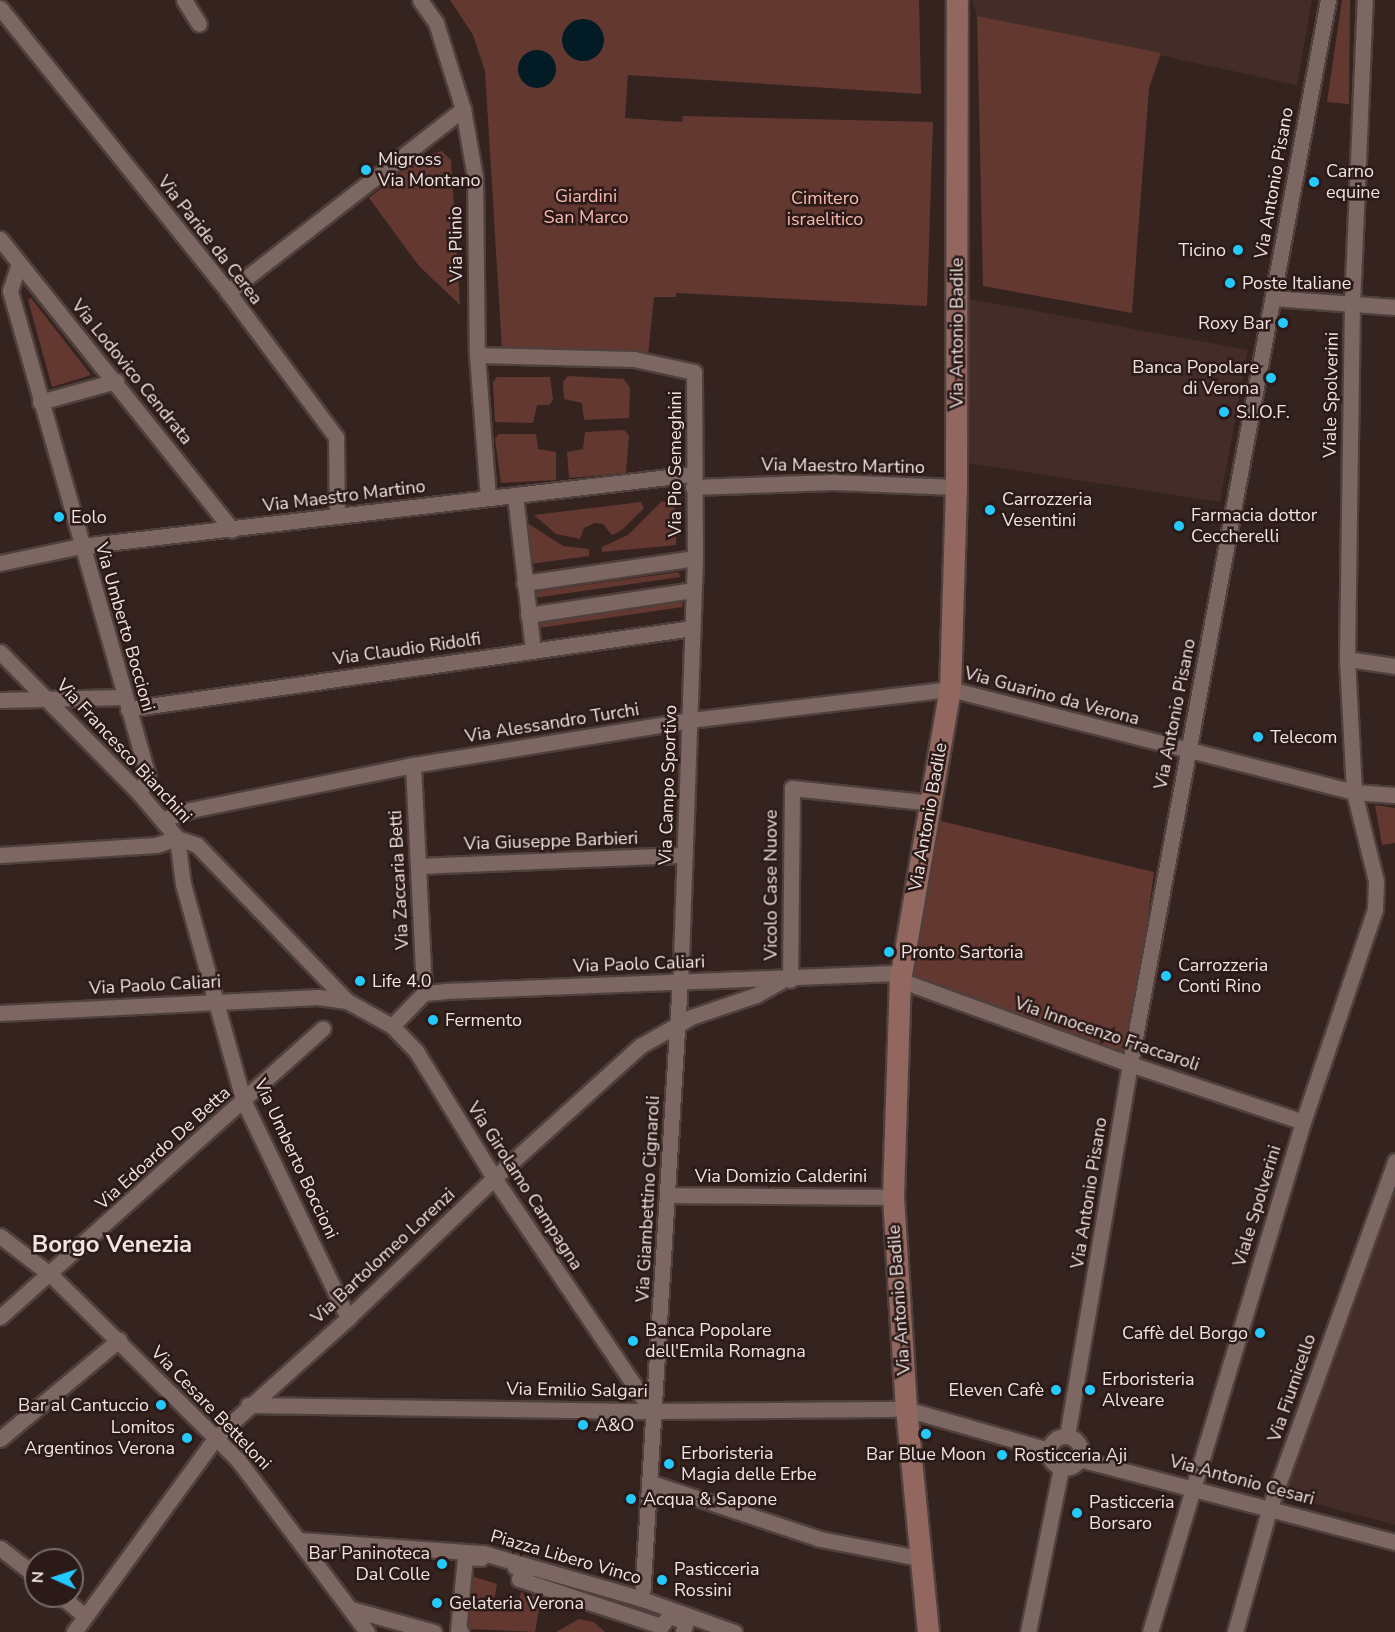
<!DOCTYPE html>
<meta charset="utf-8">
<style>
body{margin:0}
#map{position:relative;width:1395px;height:1632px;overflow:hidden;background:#352320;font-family:"Nunito Sans",sans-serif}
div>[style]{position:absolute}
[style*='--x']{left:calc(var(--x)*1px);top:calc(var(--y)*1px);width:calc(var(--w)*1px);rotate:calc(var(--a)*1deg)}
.built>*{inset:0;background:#442c28}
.green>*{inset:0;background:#633831}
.water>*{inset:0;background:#021b25}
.round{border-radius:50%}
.roads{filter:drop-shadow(2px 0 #4f403d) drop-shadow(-2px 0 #4f403d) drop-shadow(0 2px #4f403d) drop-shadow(0 -2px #4f403d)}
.street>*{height:15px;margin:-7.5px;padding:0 7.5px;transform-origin:7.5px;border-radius:7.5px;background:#7c6763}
.street>.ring{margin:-7.5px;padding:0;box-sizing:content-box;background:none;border:15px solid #7c6763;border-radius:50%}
.secondary>*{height:21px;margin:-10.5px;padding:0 10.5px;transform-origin:10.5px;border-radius:10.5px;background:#926760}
.dots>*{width:16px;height:16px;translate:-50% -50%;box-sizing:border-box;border:3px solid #2b1a17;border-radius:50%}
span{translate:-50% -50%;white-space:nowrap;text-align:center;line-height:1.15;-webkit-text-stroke:5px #2b1a17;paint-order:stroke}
.poi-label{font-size:18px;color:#f0e3e1}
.left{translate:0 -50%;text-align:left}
.right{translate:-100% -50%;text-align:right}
.street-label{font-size:18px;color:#f0e3e1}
.park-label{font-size:18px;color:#f7b9ae}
.district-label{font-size:24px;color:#f0e3e1;font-weight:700}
.north{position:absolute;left:24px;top:1548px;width:60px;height:60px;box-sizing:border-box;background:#2b1a17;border:2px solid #7a6a68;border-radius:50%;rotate:273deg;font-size:16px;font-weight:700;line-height:24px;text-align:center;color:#f0e3e1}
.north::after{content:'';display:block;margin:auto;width:21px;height:27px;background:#24c9fe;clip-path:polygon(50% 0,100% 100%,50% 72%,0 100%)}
</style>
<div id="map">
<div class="built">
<div style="clip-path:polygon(972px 0,1312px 0,1297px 85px,977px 16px)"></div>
<div style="clip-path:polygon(965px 298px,1248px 350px,1220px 502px,961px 462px)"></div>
<div style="clip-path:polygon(1395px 1180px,1395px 1525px,1283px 1495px)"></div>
</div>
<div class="green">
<div style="clip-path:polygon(450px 0,919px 0,921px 94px,628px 75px,625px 118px,682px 122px,683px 116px,933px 122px,927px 306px,676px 293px,676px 297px,654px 297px,648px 355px,502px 349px,485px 71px,473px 35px)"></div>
<div style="clip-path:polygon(1342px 0,1350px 0,1349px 104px,1327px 102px)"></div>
<div style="clip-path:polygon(977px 16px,1161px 53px,1149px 88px,1132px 313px,983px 286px)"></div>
<div style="clip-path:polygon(442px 151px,451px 160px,460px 305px,419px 266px,369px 198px,418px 158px)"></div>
<div style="clip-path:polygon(31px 298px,91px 375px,52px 387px,28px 300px)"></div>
<div style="clip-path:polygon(568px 376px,624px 379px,630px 388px,629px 418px,584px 420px,582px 403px,564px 399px,563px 382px)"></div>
<div style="clip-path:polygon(497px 377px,550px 377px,553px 400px,549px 405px,537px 405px,533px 423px,495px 422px,493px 382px)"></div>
<div style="clip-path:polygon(624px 430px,629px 435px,626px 473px,569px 478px,567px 452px,583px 449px,585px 432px)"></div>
<div style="clip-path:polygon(499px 434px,536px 434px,538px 449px,556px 452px,556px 480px,501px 483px,495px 439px)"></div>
<div style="clip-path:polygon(662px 501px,673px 504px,676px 511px,676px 545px,602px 552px,602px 547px,628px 535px)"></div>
<div style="clip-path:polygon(641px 502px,644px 508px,622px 530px,612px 535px,603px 524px,595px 523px,584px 528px,580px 539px,556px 534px,534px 515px)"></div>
<div style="clip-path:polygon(526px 522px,563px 546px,589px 549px,589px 556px,530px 564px)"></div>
<div style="clip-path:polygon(679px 572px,680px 577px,534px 598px,534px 592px)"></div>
<div style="clip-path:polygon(682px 601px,683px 607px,538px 628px,537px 622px)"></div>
<div style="clip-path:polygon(1375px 805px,1395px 808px,1395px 843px,1382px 845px)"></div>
<div style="clip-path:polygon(941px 821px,1154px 872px,1129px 1055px,911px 976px)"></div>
<div style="clip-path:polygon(465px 1574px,497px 1584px,494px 1601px,517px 1607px,521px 1592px,541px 1598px,535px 1632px,470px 1629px,465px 1621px)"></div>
<div style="clip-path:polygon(579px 1619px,594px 1622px,605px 1632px,556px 1632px)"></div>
</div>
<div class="water">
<div class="round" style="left:562px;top:19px;width:42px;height:42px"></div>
<div class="round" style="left:518px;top:50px;width:38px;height:38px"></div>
</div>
<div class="roads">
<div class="street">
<div style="--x:184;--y:0;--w:28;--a:58"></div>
<div style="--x:420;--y:0;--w:28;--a:55"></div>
<div style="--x:436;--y:23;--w:90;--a:72.6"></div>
<div style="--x:463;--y:109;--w:69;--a:80"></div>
<div style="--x:475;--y:177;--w:178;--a:89.4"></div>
<div style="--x:477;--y:355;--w:143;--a:85.6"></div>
<div style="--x:0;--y:8;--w:364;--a:51.2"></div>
<div style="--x:228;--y:292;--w:181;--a:53.3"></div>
<div style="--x:336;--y:437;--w:79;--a:89.3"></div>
<div style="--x:0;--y:239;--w:372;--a:51.4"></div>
<div style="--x:19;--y:263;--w:29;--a:108"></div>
<div style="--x:10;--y:291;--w:504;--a:74.12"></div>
<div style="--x:148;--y:776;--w:19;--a:118"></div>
<div style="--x:228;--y:292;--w:298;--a:-37.9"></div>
<div style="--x:1273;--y:298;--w:122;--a:4.2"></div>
<div style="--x:477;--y:355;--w:157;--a:1.5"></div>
<div style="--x:634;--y:359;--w:61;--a:12.2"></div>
<div style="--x:694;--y:372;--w:186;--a:89.7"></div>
<div style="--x:695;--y:558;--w:423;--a:92"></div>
<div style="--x:680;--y:981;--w:619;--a:93.52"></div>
<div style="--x:40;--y:402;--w:79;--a:-15.4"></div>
<div style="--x:693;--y:487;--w:140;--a:-2"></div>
<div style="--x:833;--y:482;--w:123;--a:2.3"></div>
<div style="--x:515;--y:495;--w:156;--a:83.4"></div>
<div style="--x:0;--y:563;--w:83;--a:-11.9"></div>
<div style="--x:81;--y:546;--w:617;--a:-6.7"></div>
<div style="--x:524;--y:583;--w:173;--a:-8.3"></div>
<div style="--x:528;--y:615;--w:168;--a:-8.6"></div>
<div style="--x:0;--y:652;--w:198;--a:45.4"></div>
<div style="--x:139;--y:793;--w:59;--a:49.8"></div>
<div style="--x:177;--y:838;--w:21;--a:19"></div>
<div style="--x:197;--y:845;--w:216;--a:46.1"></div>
<div style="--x:347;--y:1001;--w:51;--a:29.1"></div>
<div style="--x:392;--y:1026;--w:35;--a:46"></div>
<div style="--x:416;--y:1051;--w:149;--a:58.4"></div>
<div style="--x:494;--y:1178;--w:282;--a:55.9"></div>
<div style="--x:1347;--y:659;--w:49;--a:8.3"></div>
<div style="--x:0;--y:700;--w:124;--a:-1.4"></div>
<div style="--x:128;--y:709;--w:570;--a:-8.17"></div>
<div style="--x:413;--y:765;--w:228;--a:87.2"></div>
<div style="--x:164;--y:819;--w:28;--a:-19"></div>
<div style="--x:190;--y:810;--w:227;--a:-11.4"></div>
<div style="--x:413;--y:765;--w:281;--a:-9.2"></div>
<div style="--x:690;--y:720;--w:262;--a:-6.8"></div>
<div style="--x:950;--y:689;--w:417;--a:14.3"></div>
<div style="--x:1354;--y:792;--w:41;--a:4.2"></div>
<div style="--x:177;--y:838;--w:46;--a:82.6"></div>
<div style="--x:183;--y:884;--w:226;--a:74.4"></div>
<div style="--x:244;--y:1102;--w:240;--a:64.3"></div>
<div style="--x:0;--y:855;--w:156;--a:-3.7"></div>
<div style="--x:156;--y:845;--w:22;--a:-18"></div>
<div style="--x:419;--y:866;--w:266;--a:-2.4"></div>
<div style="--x:790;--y:980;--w:192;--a:-89.4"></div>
<div style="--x:792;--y:788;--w:141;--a:6.1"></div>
<div style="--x:900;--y:980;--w:245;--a:20.1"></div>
<div style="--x:1130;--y:1064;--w:182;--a:18.5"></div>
<div style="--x:0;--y:1013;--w:318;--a:-2.9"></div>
<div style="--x:318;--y:997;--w:29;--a:8"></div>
<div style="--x:392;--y:1026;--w:46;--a:-45.9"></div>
<div style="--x:424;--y:993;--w:21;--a:-5"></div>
<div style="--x:445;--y:991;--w:456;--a:-2.3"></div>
<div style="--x:668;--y:1195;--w:225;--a:0.5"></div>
<div style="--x:0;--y:1236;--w:64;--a:37.4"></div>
<div style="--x:51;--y:1275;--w:263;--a:44.7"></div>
<div style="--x:238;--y:1460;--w:215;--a:53.1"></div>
<div style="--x:0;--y:1317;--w:433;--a:-41.8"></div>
<div style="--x:248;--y:1405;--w:404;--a:0.9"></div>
<div style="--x:652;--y:1411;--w:254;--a:-0.5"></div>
<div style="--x:906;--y:1409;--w:149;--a:16"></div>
<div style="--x:1067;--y:1436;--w:377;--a:-80.4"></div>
<div style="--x:1130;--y:1064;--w:1082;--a:-79.46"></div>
<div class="ring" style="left:1049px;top:1436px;width:17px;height:17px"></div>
<div style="--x:0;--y:1439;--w:155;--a:-39.8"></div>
<div style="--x:1079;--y:1459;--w:327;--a:14.7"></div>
<div style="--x:649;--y:1482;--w:180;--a:18.4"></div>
<div style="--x:820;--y:1539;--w:102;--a:10.8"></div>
<div style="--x:300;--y:1540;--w:183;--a:4.1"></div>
<div style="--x:483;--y:1553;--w:166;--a:16.1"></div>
<div style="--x:642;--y:1599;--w:98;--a:19.7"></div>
<div style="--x:0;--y:1548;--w:46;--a:37.9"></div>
<div style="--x:515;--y:1567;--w:12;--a:14"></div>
<div style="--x:527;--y:1570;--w:12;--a:132"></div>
<div style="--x:519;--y:1579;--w:150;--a:18.3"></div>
<div style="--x:661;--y:1626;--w:13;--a:-51"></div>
<div style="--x:669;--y:1616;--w:18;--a:19"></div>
<div style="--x:686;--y:1622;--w:10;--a:107"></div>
<div style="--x:61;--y:1596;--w:31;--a:40"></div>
<div style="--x:351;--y:1609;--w:86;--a:15.5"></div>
<div style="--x:74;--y:1632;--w:241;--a:-53.9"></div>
<div style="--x:216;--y:1437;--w:178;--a:-42"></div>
<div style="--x:348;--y:1318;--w:202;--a:-43.8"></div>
<div style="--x:494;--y:1178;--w:197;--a:-42.1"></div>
<div style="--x:640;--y:1046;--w:59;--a:-29.6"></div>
<div style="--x:691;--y:1017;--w:69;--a:-18.7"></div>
<div style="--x:756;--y:995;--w:29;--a:-29"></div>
<div style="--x:461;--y:1632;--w:3;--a:-162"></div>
<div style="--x:458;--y:1631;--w:74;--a:-84.6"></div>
<div style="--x:465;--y:1557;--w:16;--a:4"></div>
<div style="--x:1028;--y:1632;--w:167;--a:-78.6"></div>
<div style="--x:1150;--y:1632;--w:532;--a:-73.3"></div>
<div style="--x:1303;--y:1122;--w:225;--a:-71.3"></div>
<div style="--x:1375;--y:909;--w:28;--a:-88"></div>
<div style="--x:1376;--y:881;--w:92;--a:-103.9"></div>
<div style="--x:1354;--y:792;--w:133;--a:-93"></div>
<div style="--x:1347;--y:659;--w:354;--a:-89.2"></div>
<div style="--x:1352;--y:305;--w:305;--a:-87.6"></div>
<div style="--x:1235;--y:1632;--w:130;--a:-74.4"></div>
<div style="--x:1270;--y:1507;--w:368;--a:-70.1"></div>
</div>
<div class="secondary">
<div style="--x:928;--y:1632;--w:224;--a:-95.6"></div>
<div style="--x:906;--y:1409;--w:212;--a:-93.5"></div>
<div style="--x:893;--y:1197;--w:217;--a:-88.2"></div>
<div style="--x:900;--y:980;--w:295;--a:-80.3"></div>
<div style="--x:950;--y:689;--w:202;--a:-88.3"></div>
<div style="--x:956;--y:487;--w:487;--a:-89.9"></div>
</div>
</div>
<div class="dots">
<div style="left:366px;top:170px;background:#24c9fe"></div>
<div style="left:1314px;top:182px;background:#24c9fe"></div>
<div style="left:1238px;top:250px;background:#24c9fe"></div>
<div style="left:1230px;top:283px;background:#24c9fe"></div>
<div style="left:1283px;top:323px;background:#24c9fe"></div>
<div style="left:1271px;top:378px;background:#24c9fe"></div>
<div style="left:1224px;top:412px;background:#24c9fe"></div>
<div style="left:990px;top:510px;background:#24c9fe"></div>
<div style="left:59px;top:517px;background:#24c9fe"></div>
<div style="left:1179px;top:526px;background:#24c9fe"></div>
<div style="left:1258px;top:737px;background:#24c9fe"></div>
<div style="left:889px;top:952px;background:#24c9fe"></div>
<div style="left:1166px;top:976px;background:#24c9fe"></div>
<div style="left:360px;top:981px;background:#24c9fe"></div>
<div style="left:433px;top:1020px;background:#24c9fe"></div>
<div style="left:1260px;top:1333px;background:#24c9fe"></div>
<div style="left:633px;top:1341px;background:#24c9fe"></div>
<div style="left:1056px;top:1390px;background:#24c9fe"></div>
<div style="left:1090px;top:1390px;background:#24c9fe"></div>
<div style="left:161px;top:1405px;background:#24c9fe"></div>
<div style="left:583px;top:1425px;background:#24c9fe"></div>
<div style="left:926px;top:1434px;background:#24c9fe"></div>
<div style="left:187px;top:1438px;background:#24c9fe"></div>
<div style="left:1002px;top:1455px;background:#24c9fe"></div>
<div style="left:669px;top:1464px;background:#24c9fe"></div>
<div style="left:631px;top:1499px;background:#24c9fe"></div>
<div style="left:1077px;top:1513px;background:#24c9fe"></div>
<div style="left:442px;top:1564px;background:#24c9fe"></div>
<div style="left:662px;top:1580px;background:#24c9fe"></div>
<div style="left:437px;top:1603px;background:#24c9fe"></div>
</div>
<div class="poi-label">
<span class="left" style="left:378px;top:170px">Migross<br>Via Montano</span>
<span class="left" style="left:1326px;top:182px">Carno<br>equine</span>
<span class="right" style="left:1226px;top:250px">Ticino</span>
<span class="left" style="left:1242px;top:283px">Poste Italiane</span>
<span class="right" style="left:1271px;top:323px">Roxy Bar</span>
<span class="right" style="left:1259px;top:378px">Banca Popolare<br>di Verona</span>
<span class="left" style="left:1236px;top:412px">S.I.O.F.</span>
<span class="left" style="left:1002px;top:510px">Carrozzeria<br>Vesentini</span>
<span class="left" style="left:1191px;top:526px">Farmacia dottor<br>Ceccherelli</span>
<span class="left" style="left:71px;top:517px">Eolo</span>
<span class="left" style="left:1270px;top:737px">Telecom</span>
<span class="left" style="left:901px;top:952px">Pronto Sartoria</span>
<span class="left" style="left:1178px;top:976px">Carrozzeria<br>Conti Rino</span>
<span class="left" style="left:372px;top:981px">Life 4.0</span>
<span class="left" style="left:445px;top:1020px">Fermento</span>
<span class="left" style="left:645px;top:1341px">Banca Popolare<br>dell'Emila Romagna</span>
<span class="right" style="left:1248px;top:1333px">Caffè del Borgo</span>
<span class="left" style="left:1102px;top:1390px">Erboristeria<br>Alveare</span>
<span class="right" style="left:1044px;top:1390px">Eleven Cafè</span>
<span class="right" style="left:149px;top:1405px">Bar al Cantuccio</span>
<span class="left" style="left:595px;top:1425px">A&amp;O</span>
<span class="right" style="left:175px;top:1438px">Lomitos<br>Argentinos Verona</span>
<span class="left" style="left:681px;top:1464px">Erboristeria<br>Magia delle Erbe</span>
<span style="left:926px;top:1454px">Bar Blue Moon</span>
<span class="left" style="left:1014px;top:1455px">Rosticceria Aji</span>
<span class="left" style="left:643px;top:1499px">Acqua &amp; Sapone</span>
<span class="left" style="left:1089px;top:1513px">Pasticceria<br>Borsaro</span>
<span class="right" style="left:430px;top:1564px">Bar Paninoteca<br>Dal Colle</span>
<span class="left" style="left:674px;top:1580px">Pasticceria<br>Rossini</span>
<span class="left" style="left:449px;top:1603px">Gelateria Verona</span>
</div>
<div class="street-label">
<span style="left:1274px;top:183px;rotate:-80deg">Via Antonio Pisano</span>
<span style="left:210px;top:240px;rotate:52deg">Via Paride da Cerea</span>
<span style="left:456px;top:244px;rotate:-91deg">Via Plinio</span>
<span style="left:957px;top:333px;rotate:-90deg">Via Antonio Badile</span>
<span style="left:132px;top:372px;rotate:51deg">Via Lodovico Cendrata</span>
<span style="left:1331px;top:395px;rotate:-89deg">Viale Spolverini</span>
<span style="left:675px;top:464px;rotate:-90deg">Via Pio Semeghini</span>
<span style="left:843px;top:466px;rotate:1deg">Via Maestro Martino</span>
<span style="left:344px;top:496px;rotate:-7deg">Via Maestro Martino</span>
<span style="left:125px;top:627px;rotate:74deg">Via Umberto Boccioni</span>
<span style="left:407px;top:649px;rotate:-8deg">Via Claudio Ridolfi</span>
<span style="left:1052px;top:696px;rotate:15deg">Via Guarino da Verona</span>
<span style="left:1175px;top:714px;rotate:-79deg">Via Antonio Pisano</span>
<span style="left:552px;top:723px;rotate:-9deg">Via Alessandro Turchi</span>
<span style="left:124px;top:751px;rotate:47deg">Via Francesco Bianchini</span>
<span style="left:668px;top:785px;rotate:-88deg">Via Campo Sportivo</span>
<span style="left:928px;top:817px;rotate:-80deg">Via Antonio Badile</span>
<span style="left:551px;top:841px;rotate:-2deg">Via Giuseppe Barbieri</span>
<span style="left:399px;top:880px;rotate:-93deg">Via Zaccaria Betti</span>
<span style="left:771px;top:885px;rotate:-90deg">Vicolo Case Nuove</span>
<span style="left:639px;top:964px;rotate:-2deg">Via Paolo Caliari</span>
<span style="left:155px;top:985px;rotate:-3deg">Via Paolo Caliari</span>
<span style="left:1107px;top:1034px;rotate:19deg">Via Innocenzo Fraccaroli</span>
<span style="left:163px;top:1148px;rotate:-42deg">Via Edoardo De Betta</span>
<span style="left:296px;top:1159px;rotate:65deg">Via Umberto Boccioni</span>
<span style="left:781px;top:1176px">Via Domizio Calderini</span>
<span style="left:525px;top:1186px;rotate:57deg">Via Girolamo Campagna</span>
<span style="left:1089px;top:1193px;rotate:-81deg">Via Antonio Pisano</span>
<span style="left:648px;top:1199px;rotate:-87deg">Via Giambettino Cignaroli</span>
<span style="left:1257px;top:1206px;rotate:-73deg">Viale Spolverini</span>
<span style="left:383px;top:1256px;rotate:-43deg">Via Bartolomeo Lorenzi</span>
<span style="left:899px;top:1300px;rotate:-94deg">Via Antonio Badile</span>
<span style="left:1292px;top:1388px;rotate:-71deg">Via Fiumicello</span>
<span style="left:577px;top:1390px;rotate:1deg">Via Emilio Salgari</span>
<span style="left:211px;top:1408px;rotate:46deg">Via Cesare Betteloni</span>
<span style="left:1242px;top:1480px;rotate:15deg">Via Antonio Cesari</span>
<span style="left:566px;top:1557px;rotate:16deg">Piazza Libero Vinco</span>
</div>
<div class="park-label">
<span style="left:586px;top:207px">Giardini<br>San Marco</span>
<span style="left:825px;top:209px">Cimitero<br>israelitico</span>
</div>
<div class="district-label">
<span style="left:112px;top:1245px">Borgo Venezia</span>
</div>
<div class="north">N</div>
</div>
